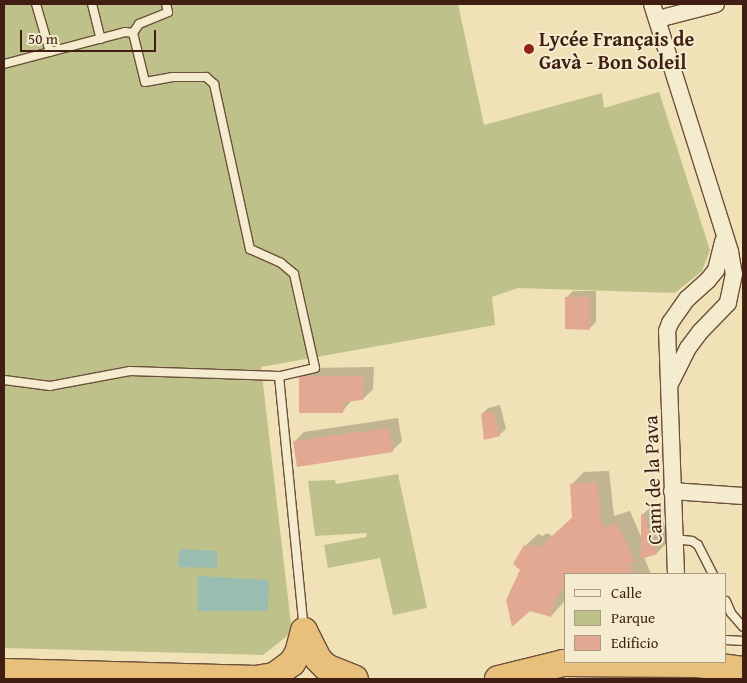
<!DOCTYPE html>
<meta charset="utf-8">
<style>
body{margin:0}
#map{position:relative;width:747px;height:683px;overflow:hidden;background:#f0e1b6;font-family:"Gentium Book Plus",serif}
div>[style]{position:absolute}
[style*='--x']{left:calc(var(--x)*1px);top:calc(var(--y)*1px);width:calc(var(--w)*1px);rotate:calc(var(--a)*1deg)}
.green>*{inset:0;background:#bfc18a}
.water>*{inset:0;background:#9abdb2}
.shadow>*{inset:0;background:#0003}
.building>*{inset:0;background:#e3a891}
.roads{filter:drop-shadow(1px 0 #6c503b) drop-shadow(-1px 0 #6c503b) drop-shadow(0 1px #6c503b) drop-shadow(0 -1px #6c503b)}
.service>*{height:8px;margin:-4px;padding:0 4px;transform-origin:4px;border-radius:4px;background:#f5ecd0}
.minor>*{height:16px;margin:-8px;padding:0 8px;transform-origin:8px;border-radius:8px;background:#f5ecd0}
.trunk>*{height:26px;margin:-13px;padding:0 13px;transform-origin:13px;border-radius:13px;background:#e8c07b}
.dots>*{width:14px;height:14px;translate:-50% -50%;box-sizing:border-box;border:2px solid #f5ecd0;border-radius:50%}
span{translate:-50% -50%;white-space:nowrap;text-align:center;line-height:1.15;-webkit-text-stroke:4px #f5ecd0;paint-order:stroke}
.poi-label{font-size:20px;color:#401f12;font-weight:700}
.left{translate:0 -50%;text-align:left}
.street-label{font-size:20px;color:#401f12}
.frame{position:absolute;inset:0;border:5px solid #401f12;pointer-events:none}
.legend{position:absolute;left:564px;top:573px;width:162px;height:90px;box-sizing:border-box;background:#f5ecd0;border:1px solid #ad9a84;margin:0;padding:6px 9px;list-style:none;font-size:15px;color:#401f12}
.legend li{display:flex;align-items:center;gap:10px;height:25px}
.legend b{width:25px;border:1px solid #ad9a84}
.scale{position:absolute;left:20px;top:30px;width:136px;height:22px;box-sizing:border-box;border:2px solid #401f12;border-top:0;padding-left:6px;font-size:15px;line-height:18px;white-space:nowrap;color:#401f12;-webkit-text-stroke:4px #f5ecd0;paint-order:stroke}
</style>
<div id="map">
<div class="green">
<div style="clip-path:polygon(4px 4px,458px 4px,484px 125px,602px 93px,604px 108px,659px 92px,710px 250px,702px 271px,675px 293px,518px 288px,492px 297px,495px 325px,261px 367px,292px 632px,263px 655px,4px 648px)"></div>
<div style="clip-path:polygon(398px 474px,427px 608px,393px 615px,380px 558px,328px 568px,324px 545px,366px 537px,367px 533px,315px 536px,308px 481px,335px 480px,336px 484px)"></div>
</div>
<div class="water">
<div style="clip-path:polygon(179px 549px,217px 551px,217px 568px,178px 567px)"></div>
<div style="clip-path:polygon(198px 576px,269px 580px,268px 611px,198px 611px)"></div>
</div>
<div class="shadow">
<div style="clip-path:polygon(573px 291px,596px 291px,596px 322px,589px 329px,566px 298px)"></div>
<div style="clip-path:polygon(374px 367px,373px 389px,363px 399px,352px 400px,342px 412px,300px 378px,310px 368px)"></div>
<div style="clip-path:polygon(500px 405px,506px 429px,499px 435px,482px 414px,488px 408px)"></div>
<div style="clip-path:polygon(398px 418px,402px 441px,392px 451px,294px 442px,304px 432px)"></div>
<div style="clip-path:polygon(609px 471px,614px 516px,630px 511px,642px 539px,642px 515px,657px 502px,669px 540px,657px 553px,644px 557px,651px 574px,590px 574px,589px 572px,584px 574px,582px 564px,575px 574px,566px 574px,566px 593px,563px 603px,551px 616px,521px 570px,525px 546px,538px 534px,543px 536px,547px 533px,552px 536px,573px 517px,572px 484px,584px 472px)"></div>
</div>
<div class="building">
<div style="clip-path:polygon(565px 297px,590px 297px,590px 330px,565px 329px)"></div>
<div style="clip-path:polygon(305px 376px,364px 376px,363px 400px,344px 402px,343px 413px,299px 413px,299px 377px)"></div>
<div style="clip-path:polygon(494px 411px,500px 436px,484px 440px,481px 414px)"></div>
<div style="clip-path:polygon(389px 428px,393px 452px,297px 467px,293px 441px)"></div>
<div style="clip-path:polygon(597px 482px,602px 527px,617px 523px,635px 561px,629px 563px,634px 574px,566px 574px,566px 584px,555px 601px,551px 617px,530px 611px,512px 627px,506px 600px,520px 570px,513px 564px,524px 545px,529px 548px,534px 544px,539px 548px,572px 518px,570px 484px)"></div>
<div style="clip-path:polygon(641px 514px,644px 514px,657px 554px,641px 559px)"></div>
</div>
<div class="roads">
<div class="service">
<div style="--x:36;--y:4;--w:50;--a:73.7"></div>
<div style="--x:92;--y:4;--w:36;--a:76"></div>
<div style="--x:133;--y:33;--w:11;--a:-56"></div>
<div style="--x:139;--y:24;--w:31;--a:-22"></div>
<div style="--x:168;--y:12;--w:8;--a:-104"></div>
<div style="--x:4;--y:64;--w:125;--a:-14.8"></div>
<div style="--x:125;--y:32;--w:8;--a:7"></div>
<div style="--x:133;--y:33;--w:50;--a:76.2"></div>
<div style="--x:145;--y:82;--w:27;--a:-10"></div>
<div style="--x:172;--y:77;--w:34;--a:0"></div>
<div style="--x:206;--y:77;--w:11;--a:41"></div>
<div style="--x:214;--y:84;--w:169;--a:77.7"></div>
<div style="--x:250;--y:249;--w:34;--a:24"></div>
<div style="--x:281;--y:263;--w:17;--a:40"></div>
<div style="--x:294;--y:274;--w:96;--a:77.4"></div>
<div style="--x:315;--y:368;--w:37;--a:167"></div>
<div style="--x:279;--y:376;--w:149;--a:-178.1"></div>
<div style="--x:130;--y:371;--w:81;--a:169.4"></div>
<div style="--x:50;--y:386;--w:46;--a:-172.6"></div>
<div style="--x:279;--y:376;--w:254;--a:84.4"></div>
<div style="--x:675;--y:539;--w:17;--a:7"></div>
<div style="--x:692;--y:541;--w:7;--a:34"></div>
<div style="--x:698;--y:545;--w:33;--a:63"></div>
<div style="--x:726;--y:601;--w:13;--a:67"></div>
<div style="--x:731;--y:613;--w:18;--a:49"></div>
<div style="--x:726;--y:640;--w:17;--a:3"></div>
</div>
<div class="minor">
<div style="--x:652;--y:4;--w:260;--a:72.5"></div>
<div style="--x:730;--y:252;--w:22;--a:80"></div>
<div style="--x:734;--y:274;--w:30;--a:102"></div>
<div style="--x:728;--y:303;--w:40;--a:134"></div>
<div style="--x:700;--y:332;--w:20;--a:127"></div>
<div style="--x:688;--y:348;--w:40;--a:116.6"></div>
<div style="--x:658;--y:19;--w:60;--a:-14.5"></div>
<div style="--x:672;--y:491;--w:71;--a:4"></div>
<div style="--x:676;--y:574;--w:243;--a:-92.1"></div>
<div style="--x:667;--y:331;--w:9;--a:-69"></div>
<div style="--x:670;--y:323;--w:29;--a:-55"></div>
<div style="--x:687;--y:299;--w:28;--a:-42"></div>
<div style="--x:708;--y:280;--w:13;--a:-51"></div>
<div style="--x:716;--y:270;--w:30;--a:-76"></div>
</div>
<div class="trunk">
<div style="--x:304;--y:631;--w:31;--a:63"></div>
<div style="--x:318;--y:659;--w:11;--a:45"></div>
<div style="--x:326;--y:667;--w:31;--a:22"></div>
<div style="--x:4;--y:672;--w:253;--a:1.6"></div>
<div style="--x:255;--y:679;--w:19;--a:-9"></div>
<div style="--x:274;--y:676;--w:22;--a:-36"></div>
<div style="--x:292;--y:663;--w:12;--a:-59"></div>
<div style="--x:298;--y:653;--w:23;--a:-75"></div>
<div style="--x:498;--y:679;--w:67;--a:-13.8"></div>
<div style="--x:563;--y:663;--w:135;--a:0.4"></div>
<div style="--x:698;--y:664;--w:45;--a:7.6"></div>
</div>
</div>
<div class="dots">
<div style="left:529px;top:49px;background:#8f2418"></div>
</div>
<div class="poi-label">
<span class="left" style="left:539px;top:50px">Lycée Français de<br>Gavà - Bon Soleil</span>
</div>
<div class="street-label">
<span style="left:652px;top:480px;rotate:-92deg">Camí de la Pava</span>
</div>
<div class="frame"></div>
<ul class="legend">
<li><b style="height:6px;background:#f5ecd0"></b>Calle</li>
<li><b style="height:14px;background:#bfc18a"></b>Parque</li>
<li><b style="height:14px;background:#e3a891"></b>Edificio</li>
</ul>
<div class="scale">50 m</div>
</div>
